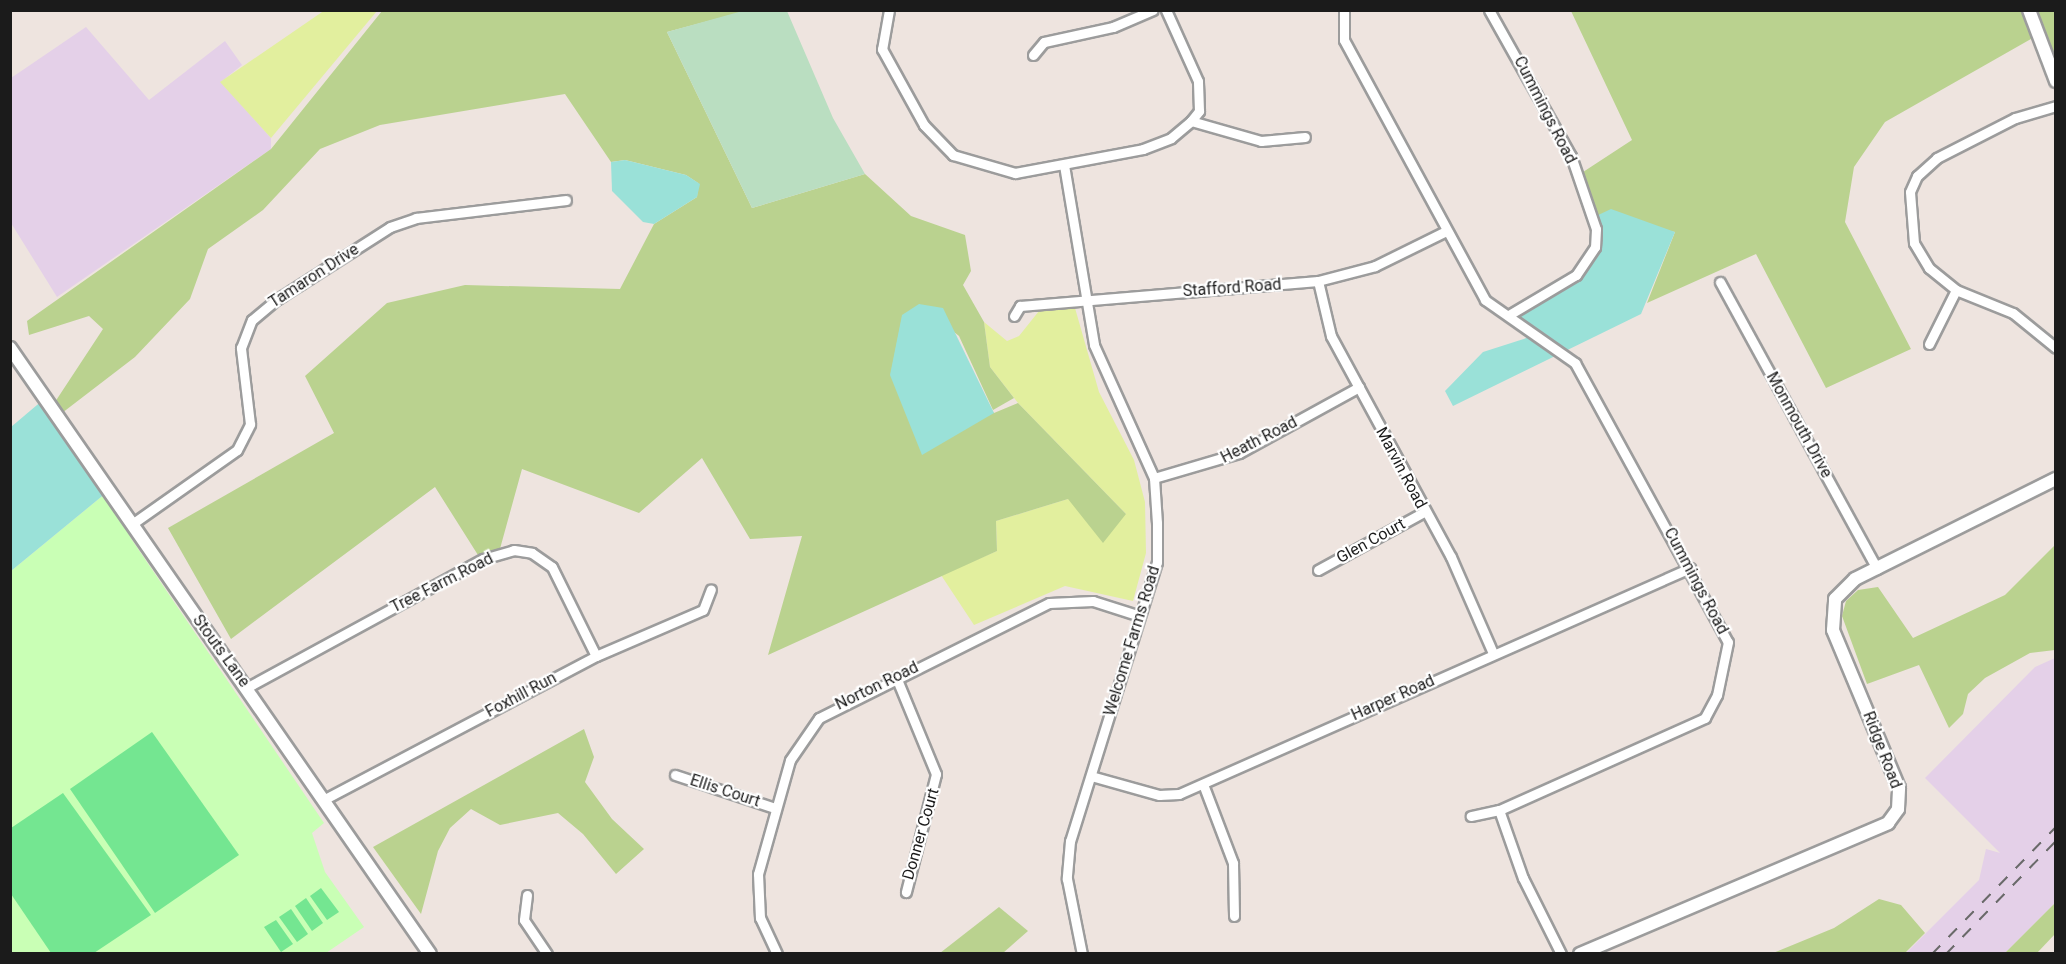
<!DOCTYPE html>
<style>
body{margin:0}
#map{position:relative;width:2066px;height:964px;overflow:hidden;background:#eee4df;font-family:Roboto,sans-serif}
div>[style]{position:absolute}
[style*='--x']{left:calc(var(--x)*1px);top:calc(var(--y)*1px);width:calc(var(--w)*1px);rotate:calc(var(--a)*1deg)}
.industrial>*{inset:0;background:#e4d0e8}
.grass>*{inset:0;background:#e2ef9e}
.forest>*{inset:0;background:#bad28f}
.wetland>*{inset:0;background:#badec1}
.park>*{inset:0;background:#c9ffb5}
.pitch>*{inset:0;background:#74e691}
.water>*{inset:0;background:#9ae1d8}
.roads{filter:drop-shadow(2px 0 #9c9c9c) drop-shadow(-2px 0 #9c9c9c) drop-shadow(0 2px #9c9c9c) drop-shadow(0 -2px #9c9c9c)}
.minor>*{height:9px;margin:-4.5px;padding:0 4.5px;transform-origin:4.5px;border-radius:4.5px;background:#fff}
.tertiary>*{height:12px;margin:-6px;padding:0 6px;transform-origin:6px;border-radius:6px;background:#fff}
.rail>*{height:2px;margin-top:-1px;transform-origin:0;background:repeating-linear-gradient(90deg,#696969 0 12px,transparent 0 24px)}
span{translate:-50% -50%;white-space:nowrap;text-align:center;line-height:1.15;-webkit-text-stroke:4.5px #fff;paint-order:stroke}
.street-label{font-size:16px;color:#1b1b1b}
.frame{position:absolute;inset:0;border:12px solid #1b1b1b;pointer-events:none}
</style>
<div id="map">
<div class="industrial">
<div style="clip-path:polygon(86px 27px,149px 100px,225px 41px,242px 65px,221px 82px,271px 138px,271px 149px,57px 297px,11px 223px,11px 78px)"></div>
<div style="clip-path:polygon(2055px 658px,2055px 903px,2005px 953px,1905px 954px,1979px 880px,1986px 849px,2000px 853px,1925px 778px,2035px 667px)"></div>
</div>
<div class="grass">
<div style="clip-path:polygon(325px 10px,377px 11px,271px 138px,220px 82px)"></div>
<div style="clip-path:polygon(1075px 308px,1099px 392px,1134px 460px,1145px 502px,1146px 553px,1133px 601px,1065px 586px,974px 625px,941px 575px,997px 551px,996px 521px,1068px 499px,1126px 514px,1018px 403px,990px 367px,984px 322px,1007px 341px,1019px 336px,1039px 311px)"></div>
</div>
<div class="forest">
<div style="clip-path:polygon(382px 11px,746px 11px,667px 32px,752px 208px,865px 174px,911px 216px,965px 235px,971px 271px,963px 285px,984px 322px,990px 367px,1014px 398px,993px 410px,959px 336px,919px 304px,994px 413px,1018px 403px,1126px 514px,1103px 543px,1068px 499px,996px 521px,997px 551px,768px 655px,802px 536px,750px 539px,702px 458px,639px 513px,522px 469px,498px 556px,483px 563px,435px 487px,231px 639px,168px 528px,334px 433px,305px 376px,387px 303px,465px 285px,620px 289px,654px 224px,697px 197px,698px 183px,686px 175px,625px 160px,611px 162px,565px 94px,380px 125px,320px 149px,263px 210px,208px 249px,190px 299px,135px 357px,62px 413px,60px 423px,55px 402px,103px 329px,89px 316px,29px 335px,27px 321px,271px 149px)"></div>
<div style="clip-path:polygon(1571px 11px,2055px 11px,2055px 79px,2038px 35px,1885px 122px,1854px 167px,1845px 222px,1911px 349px,1826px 388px,1756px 254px,1647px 303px,1675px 232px,1594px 217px,1580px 174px,1632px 140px)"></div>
<div style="clip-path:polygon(2055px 545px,2055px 650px,2030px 653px,1985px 678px,1968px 694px,1963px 714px,1949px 728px,1919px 665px,1867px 684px,1842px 616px,1846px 601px,1858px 590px,1878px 587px,1913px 638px,2005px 595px)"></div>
<div style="clip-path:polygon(584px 729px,594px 757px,585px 782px,612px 819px,644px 849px,616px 874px,583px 834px,558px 813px,500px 825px,471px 809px,450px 828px,438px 851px,421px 914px,373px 847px)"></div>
<div style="clip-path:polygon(1879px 899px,1901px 905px,1925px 933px,1905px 953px,1773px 953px,1834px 928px)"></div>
<div style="clip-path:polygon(2055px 903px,2055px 934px,2037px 953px,2005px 953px)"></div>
<div style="clip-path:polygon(999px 907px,1028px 931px,1003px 953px,940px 953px)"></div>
</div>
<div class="wetland">
<div style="clip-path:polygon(746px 10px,787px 11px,833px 118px,865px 174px,752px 208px,667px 32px)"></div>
</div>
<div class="park">
<div style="clip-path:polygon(112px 488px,141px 531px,130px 537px,324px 823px,312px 833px,325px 872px,364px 927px,326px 953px,11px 954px,11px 571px)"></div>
</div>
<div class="pitch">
<div style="clip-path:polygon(152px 732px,239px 855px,155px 913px,70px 789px)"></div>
<div style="clip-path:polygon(63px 793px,151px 915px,94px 953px,51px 953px,11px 894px,11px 828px)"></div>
<div style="clip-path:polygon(321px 888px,339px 912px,327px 920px,310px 896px)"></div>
<div style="clip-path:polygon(306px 898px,323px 923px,312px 931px,295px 906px)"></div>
<div style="clip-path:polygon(291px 909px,308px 934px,297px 942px,279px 917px)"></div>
<div style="clip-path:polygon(276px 920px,293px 944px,281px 952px,264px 927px)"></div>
</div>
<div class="water">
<div style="clip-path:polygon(625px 160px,686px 175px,700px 184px,697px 197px,654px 224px,643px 222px,612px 191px,611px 162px)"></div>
<div style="clip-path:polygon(1611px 209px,1675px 232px,1641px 314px,1453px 406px,1445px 391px,1483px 352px,1536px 335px,1507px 315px,1592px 264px,1594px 217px)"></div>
<div style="clip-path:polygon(919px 304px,943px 308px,994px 413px,922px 455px,890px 375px,902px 315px)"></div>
<div style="clip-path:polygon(50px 394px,60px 423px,112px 488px,11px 571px,11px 427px)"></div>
</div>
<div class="roads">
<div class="minor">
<div style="--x:889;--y:10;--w:40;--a:100"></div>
<div style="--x:882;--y:49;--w:87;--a:61.1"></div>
<div style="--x:924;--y:125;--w:42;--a:46"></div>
<div style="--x:953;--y:155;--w:65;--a:16.2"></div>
<div style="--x:1015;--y:173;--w:130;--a:-10.6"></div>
<div style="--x:1143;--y:149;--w:30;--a:-21"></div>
<div style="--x:1171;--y:138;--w:26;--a:-40"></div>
<div style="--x:1191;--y:121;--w:13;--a:-51"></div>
<div style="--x:1199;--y:111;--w:30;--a:-92"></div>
<div style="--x:1198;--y:81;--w:78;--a:-114.3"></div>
<div style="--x:1344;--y:10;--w:30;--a:90"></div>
<div style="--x:1344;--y:40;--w:296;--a:61.5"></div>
<div style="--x:1485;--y:300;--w:110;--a:35"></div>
<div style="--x:1575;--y:363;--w:318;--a:61.3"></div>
<div style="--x:1728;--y:642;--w:54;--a:101.7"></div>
<div style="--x:1717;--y:695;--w:26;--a:118"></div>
<div style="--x:1705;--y:718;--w:226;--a:155.9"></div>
<div style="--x:1499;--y:810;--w:29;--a:168"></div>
<div style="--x:1489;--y:10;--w:167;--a:60.7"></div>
<div style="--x:1571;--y:156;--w:77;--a:71.1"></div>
<div style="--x:1596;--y:229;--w:18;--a:93"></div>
<div style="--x:1595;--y:247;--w:34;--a:124"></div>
<div style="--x:1576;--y:275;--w:78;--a:149.2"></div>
<div style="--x:1033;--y:55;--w:17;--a:-50"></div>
<div style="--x:1044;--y:42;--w:71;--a:-12.3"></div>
<div style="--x:1113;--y:27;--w:43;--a:-23"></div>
<div style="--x:2056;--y:106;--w:43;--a:163.7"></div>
<div style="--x:2015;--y:118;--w:88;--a:152.9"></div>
<div style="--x:1937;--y:158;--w:27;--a:138"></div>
<div style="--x:1917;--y:176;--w:17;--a:114"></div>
<div style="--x:1910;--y:192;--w:51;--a:85.5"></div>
<div style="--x:1914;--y:243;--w:29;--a:59"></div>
<div style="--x:1929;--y:268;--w:35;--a:39"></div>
<div style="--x:1956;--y:290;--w:61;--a:22"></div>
<div style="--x:2013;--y:313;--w:55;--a:39.1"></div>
<div style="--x:1191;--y:121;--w:73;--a:15.9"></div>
<div style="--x:1261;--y:141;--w:44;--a:-5.2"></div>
<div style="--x:1064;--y:165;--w:182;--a:80.5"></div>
<div style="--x:1094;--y:345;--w:146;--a:65.7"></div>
<div style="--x:1154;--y:478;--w:45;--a:86.2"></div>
<div style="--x:1157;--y:523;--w:39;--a:90"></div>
<div style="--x:1157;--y:562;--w:292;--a:107.3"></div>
<div style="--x:1070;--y:841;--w:38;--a:95"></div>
<div style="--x:1067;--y:879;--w:76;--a:78.7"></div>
<div style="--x:1318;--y:281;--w:57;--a:76.7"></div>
<div style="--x:1331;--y:336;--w:251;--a:61.5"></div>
<div style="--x:1451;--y:557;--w:105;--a:66.4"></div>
<div style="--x:1720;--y:282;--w:327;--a:61.3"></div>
<div style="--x:1014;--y:316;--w:12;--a:-59"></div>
<div style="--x:1020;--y:306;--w:299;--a:-4.8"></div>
<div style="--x:1318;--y:281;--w:59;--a:-14.7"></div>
<div style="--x:1375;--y:266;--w:79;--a:-26.2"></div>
<div style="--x:1929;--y:344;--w:60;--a:-63.4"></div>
<div style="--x:1154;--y:478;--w:89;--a:-16.4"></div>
<div style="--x:1239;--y:453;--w:137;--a:-28.8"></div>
<div style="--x:132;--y:524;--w:128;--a:-35.2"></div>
<div style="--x:237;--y:450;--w:29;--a:-63"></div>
<div style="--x:250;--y:424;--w:77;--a:-96.8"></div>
<div style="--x:241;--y:348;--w:30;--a:-69"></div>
<div style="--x:252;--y:320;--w:31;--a:-40"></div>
<div style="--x:276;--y:300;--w:135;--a:-32.6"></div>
<div style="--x:390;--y:227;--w:28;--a:-19"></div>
<div style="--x:416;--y:218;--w:151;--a:-6.8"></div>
<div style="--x:1318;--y:570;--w:121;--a:-28.7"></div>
<div style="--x:896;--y:677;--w:105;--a:67.6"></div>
<div style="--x:936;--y:774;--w:122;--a:104.3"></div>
<div style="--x:248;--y:687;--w:268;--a:-28.6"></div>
<div style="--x:483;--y:559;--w:32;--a:-16"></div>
<div style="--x:514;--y:550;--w:18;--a:9"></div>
<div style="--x:532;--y:553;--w:24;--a:35"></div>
<div style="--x:552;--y:567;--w:99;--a:63.7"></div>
<div style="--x:675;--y:775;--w:105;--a:18.3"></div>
<div style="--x:1091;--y:776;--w:71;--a:15.6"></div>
<div style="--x:1159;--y:795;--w:20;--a:-3"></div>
<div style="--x:1179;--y:794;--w:559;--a:-23.86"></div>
<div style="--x:1203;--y:784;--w:85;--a:69.2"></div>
<div style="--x:1233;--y:863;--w:53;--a:88.9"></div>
<div style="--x:323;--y:800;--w:309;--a:-27.8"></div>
<div style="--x:596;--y:656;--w:116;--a:-23.3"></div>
<div style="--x:703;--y:610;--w:22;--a:-69"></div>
<div style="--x:1499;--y:810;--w:72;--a:70.6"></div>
<div style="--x:1523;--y:878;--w:85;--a:63.4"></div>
<div style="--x:527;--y:895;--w:25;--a:97"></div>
<div style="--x:524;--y:920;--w:41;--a:55.9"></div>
<div style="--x:777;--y:954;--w:40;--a:-115"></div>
<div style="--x:760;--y:918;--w:44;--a:-92.6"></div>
<div style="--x:758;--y:874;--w:118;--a:-74.3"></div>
<div style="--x:790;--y:760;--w:51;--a:-55.4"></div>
<div style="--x:819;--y:718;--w:257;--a:-26.6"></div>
<div style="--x:1049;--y:603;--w:44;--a:-2.6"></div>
<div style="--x:1093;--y:601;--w:49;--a:17.7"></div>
</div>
<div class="tertiary">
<div style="--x:2029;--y:10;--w:76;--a:69.2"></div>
<div style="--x:10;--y:348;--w:737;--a:55.28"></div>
<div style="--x:1580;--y:954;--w:335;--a:-23"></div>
<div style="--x:1888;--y:823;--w:17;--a:-54"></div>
<div style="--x:1898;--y:809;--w:21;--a:-87"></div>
<div style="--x:1899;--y:788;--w:171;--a:-112.7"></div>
<div style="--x:1833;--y:630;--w:31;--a:-86"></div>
<div style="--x:1835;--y:599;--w:28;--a:-45"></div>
<div style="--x:1855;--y:579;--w:225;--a:-26.5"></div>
</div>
</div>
<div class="rail">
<div style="--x:1932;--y:954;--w:177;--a:-45.7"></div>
<div style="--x:1946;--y:954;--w:158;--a:-45.8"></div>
</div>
<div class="street-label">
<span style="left:1545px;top:110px;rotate:63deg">Cummings Road</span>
<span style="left:314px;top:276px;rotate:-33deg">Tamaron Drive</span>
<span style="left:1232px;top:288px;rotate:-4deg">Stafford Road</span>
<span style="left:1799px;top:425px;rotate:61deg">Monmouth Drive</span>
<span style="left:1259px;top:440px;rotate:-27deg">Heath Road</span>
<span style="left:1401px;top:468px;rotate:62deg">Marvin Road</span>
<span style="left:1371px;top:541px;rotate:-29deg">Glen Court</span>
<span style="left:1696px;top:581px;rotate:62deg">Cummings Road</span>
<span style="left:442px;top:583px;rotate:-27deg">Tree Farm Road</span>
<span style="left:1132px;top:641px;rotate:-73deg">Welcome Farms Road</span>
<span style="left:221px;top:651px;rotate:54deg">Stouts Lane</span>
<span style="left:877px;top:686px;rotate:-26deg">Norton Road</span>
<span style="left:521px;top:695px;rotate:-28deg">Foxhill Run</span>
<span style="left:1393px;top:698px;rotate:-24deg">Harper Road</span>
<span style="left:1882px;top:750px;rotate:69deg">Ridge Road</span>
<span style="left:725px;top:791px;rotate:18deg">Ellis Court</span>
<span style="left:921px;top:834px;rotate:-74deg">Donner Court</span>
</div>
<div class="frame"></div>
</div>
